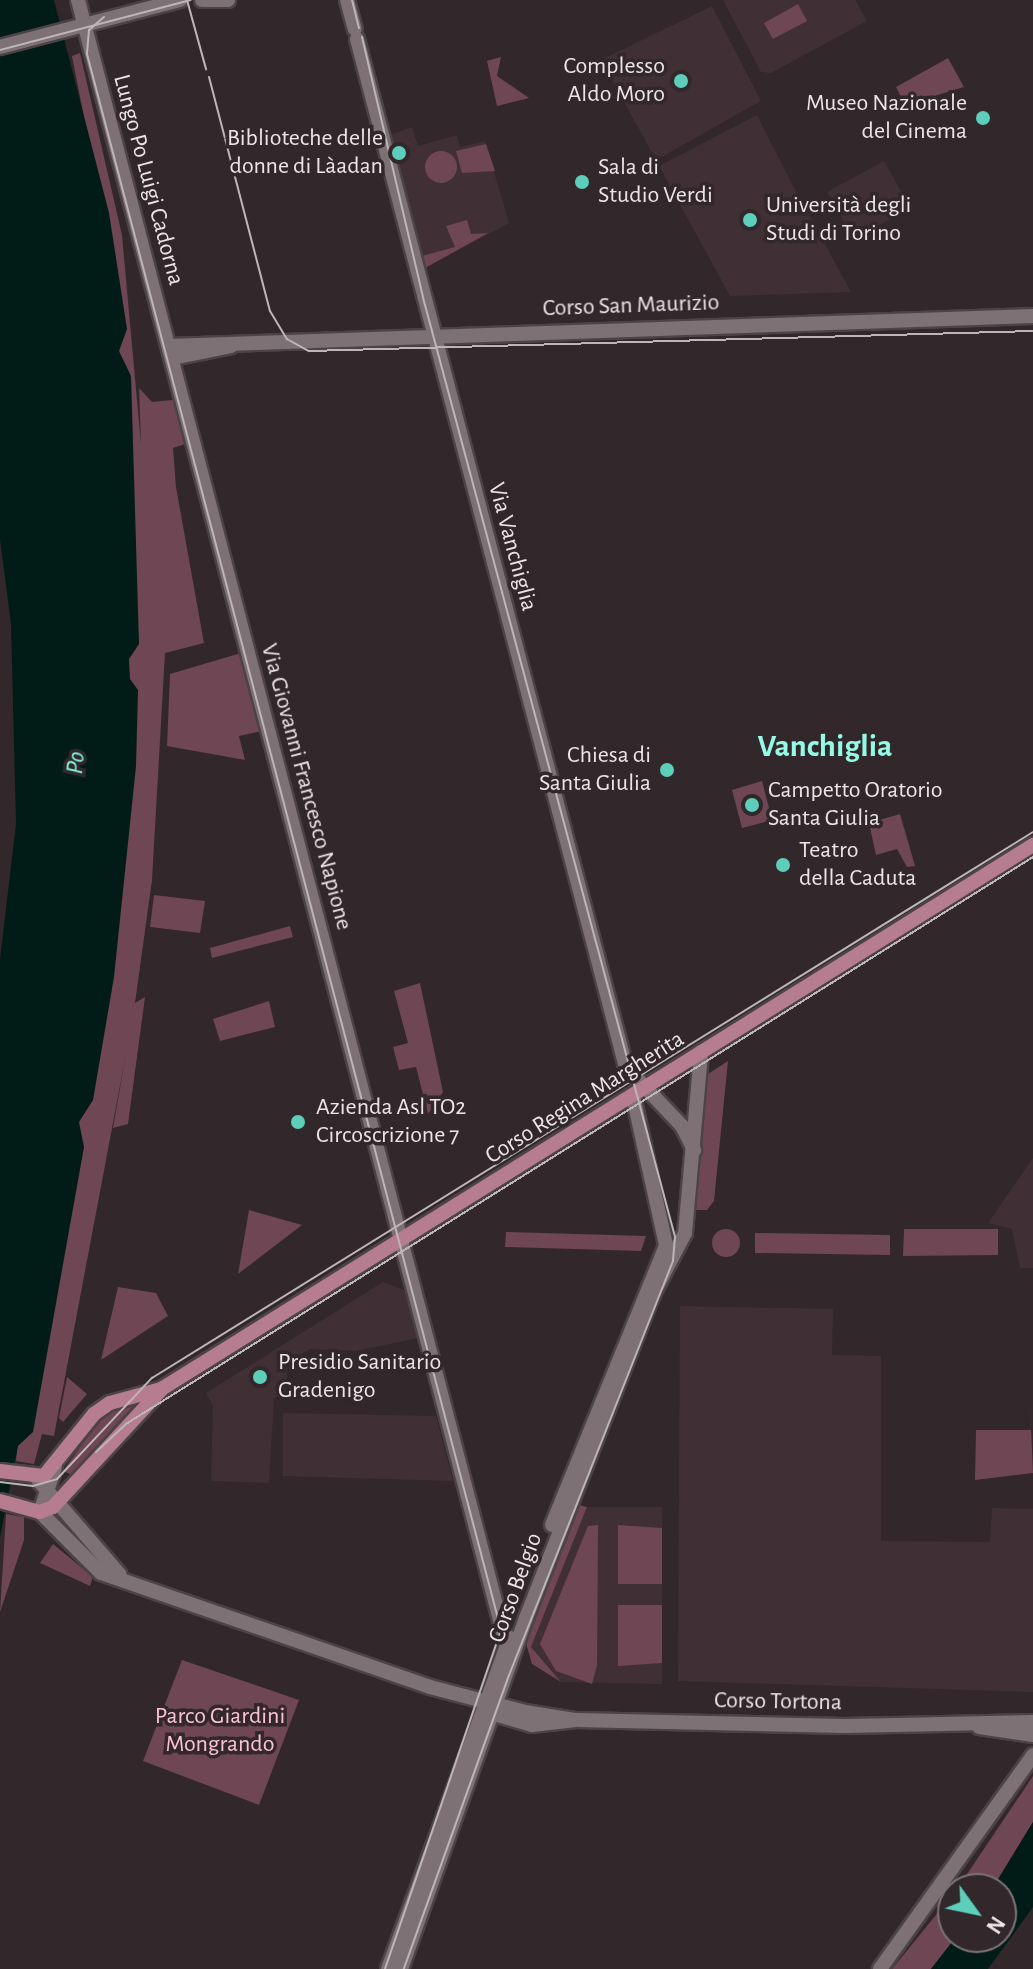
<!DOCTYPE html>
<meta charset="utf-8">
<style>
body{margin:0}
#map{position:relative;width:1033px;height:1969px;overflow:hidden;background:#32272a;font-family:"Alegreya Sans",sans-serif}
div>[style]{position:absolute}
[style*='--x']{left:calc(var(--x)*1px);top:calc(var(--y)*1px);width:calc(var(--w)*1px);rotate:calc(var(--a)*1deg)}
.built>*{inset:0;background:#403035}
.green>*{inset:0;background:#6f4653}
.round{border-radius:50%}
.water>*{inset:0;background:#011c17}
.roads{filter:drop-shadow(2px 0 #4c4346) drop-shadow(-2px 0 #4c4346) drop-shadow(0 2px #4c4346) drop-shadow(0 -2px #4c4346)}
.secondary>*{height:14px;margin:-7px;padding:0 7px;transform-origin:7px;border-radius:7px;background:#7e7175}
.primary>*{height:14px;margin:-7px;padding:0 7px;transform-origin:7px;border-radius:7px;background:#b67c90}
.tram>*{height:2px;margin:-1px;padding:0 1px;transform-origin:1px;border-radius:1px;background:#bdb5b7}
.dots>*{width:22px;height:22px;translate:-50% -50%;box-sizing:border-box;border:4px solid #32272a;border-radius:50%}
span{translate:-50% -50%;white-space:nowrap;text-align:center;line-height:1.15;-webkit-text-stroke:7px #32272a;paint-order:stroke}
.poi-label{font-size:24px;color:#ece5e7}
.right{translate:-100% -50%;text-align:right}
.left{translate:0 -50%;text-align:left}
.street-label{font-size:24px;color:#ece5e7}
.park-label{font-size:24px;color:#fcc1d3}
.water-label{font-size:26px;color:#7efce4;font-style:italic}
.district-label{font-size:32px;color:#94f9e5;font-weight:700}
.north{position:absolute;left:937px;top:1873px;width:80px;height:80px;box-sizing:border-box;background:#32272a;border:2px solid #7c7376;border-radius:50%;rotate:123deg;font-size:22px;font-weight:700;line-height:32px;text-align:center;color:#ece5e7}
.north::after{content:'';display:block;margin:auto;width:28px;height:36px;background:#5cceba;clip-path:polygon(50% 0,100% 100%,50% 72%,0 100%)}
</style>
<div id="map">
<div class="built">
<div style="clip-path:polygon(723px 0,855px 0,867px 21px,771px 73px,761px 72px)"></div>
<div style="clip-path:polygon(712px 6px,761px 101px,656px 160px,601px 60px)"></div>
<div style="clip-path:polygon(757px 115px,791px 182px,851px 292px,730px 296px,659px 166px)"></div>
<div style="clip-path:polygon(412px 127px,418px 146px,457px 135px,460px 147px,485px 141px,509px 223px,425px 268px,390px 135px)"></div>
<div style="clip-path:polygon(884px 161px,911px 209px,853px 238px,827px 192px)"></div>
<div style="clip-path:polygon(1033px 1158px,1033px 1268px,1020px 1268px,1012px 1229px,988px 1223px)"></div>
<div style="clip-path:polygon(383px 1282px,407px 1291px,418px 1338px,356px 1351px,310px 1349px,287px 1363px,286px 1391px,274px 1398px,269px 1483px,211px 1481px,213px 1406px,206px 1393px)"></div>
<div style="clip-path:polygon(680px 1306px,833px 1309px,832px 1355px,881px 1356px,881px 1541px,990px 1542px,992px 1508px,1033px 1509px,1033px 1692px,678px 1681px)"></div>
<div style="clip-path:polygon(283px 1413px,436px 1416px,453px 1481px,283px 1476px)"></div>
<div style="clip-path:polygon(587px 1507px,662px 1507px,662px 1684px,561px 1682px,531px 1647px)"></div>
</div>
<div class="green">
<div style="clip-path:polygon(798px 4px,807px 21px,773px 39px,764px 23px)"></div>
<div style="clip-path:polygon(80px 53px,122px 235px,141px 444px,139px 388px,152px 402px,182px 399px,189px 425px,185px 444px,173px 448px,176px 487px,204px 643px,165px 653px,152px 880px,135px 1003px,145px 997px,128px 1124px,113px 1128px,126px 1054px,56px 1425px,54px 1436px,42px 1434px,34px 1464px,16px 1461px,114px 362px,115px 275px,72px 56px)"></div>
<div style="clip-path:polygon(501px 57px,497px 76px,529px 98px,497px 106px,487px 61px)"></div>
<div style="clip-path:polygon(948px 58px,964px 87px,905px 105px,896px 87px)"></div>
<div style="clip-path:polygon(486px 144px,495px 171px,462px 173px,456px 151px)"></div>
<div class="round" style="left:425px;top:151px;width:32px;height:32px"></div>
<div style="clip-path:polygon(467px 220px,471px 234px,488px 233px,425px 268px,422px 256px,455px 247px,446px 226px)"></div>
<div style="clip-path:polygon(241px 653px,262px 731px,239px 736px,245px 760px,167px 746px,170px 674px)"></div>
<div style="clip-path:polygon(762px 781px,772px 820px,742px 828px,732px 790px)"></div>
<div style="clip-path:polygon(900px 814px,915px 866px,907px 867px,897px 849px,876px 855px,869px 823px)"></div>
<div style="clip-path:polygon(154px 895px,205px 901px,200px 933px,150px 927px)"></div>
<div style="clip-path:polygon(290px 926px,293px 937px,212px 958px,210px 948px)"></div>
<div style="clip-path:polygon(420px 983px,443px 1092px,428px 1114px,416px 1067px,399px 1070px,393px 1047px,408px 1043px,394px 991px)"></div>
<div style="clip-path:polygon(269px 1001px,275px 1027px,220px 1041px,213px 1019px)"></div>
<div style="clip-path:polygon(728px 1061px,714px 1201px,707px 1210px,693px 1210px,697px 1081px)"></div>
<div style="clip-path:polygon(249px 1210px,302px 1225px,238px 1274px)"></div>
<div class="round" style="left:712px;top:1229px;width:28px;height:28px"></div>
<div style="clip-path:polygon(904px 1229px,998px 1229px,998px 1255px,903px 1256px)"></div>
<div style="clip-path:polygon(506px 1232px,646px 1236px,641px 1251px,505px 1247px)"></div>
<div style="clip-path:polygon(755px 1233px,890px 1235px,890px 1255px,755px 1253px)"></div>
<div style="clip-path:polygon(118px 1287px,156px 1293px,168px 1316px,101px 1360px)"></div>
<div style="clip-path:polygon(67px 1377px,87px 1394px,63px 1422px,59px 1418px)"></div>
<div style="clip-path:polygon(1029px 1380px,1033px 1473px,975px 1480px,976px 1430px,1031px 1430px)"></div>
<div style="clip-path:polygon(148px 1398px,77px 1477px,63px 1471px,102px 1416px)"></div>
<div style="clip-path:polygon(579px 1505px,587px 1507px,531px 1647px,561px 1682px,532px 1664px,525px 1640px)"></div>
<div style="clip-path:polygon(6px 1514px,24px 1517px,24px 1540px,0 1612px)"></div>
<div style="clip-path:polygon(598px 1525px,597px 1665px,592px 1684px,556px 1671px,540px 1644px,588px 1526px)"></div>
<div style="clip-path:polygon(618px 1525px,662px 1528px,662px 1584px,618px 1584px)"></div>
<div style="clip-path:polygon(53px 1544px,93px 1577px,90px 1586px,40px 1563px)"></div>
<div style="clip-path:polygon(618px 1605px,662px 1605px,662px 1663px,618px 1666px)"></div>
<div style="clip-path:polygon(182px 1660px,299px 1700px,259px 1805px,143px 1761px)"></div>
<div style="clip-path:polygon(1033px 1776px,1033px 1822px,993px 1888px,957px 1889px)"></div>
<div style="clip-path:polygon(953px 1894px,956px 1937px,931px 1969px,892px 1969px)"></div>
</div>
<div class="water">
<div style="clip-path:polygon(0 0,54px 0,109px 213px,127px 329px,119px 351px,131px 376px,139px 644px,129px 659px,130px 679px,138px 690px,136px 766px,114px 977px,93px 1100px,79px 1122px,84px 1147px,33px 1432px,18px 1446px,0 1537px,0 959px,16px 824px,11px 624px,0 539px)"></div>
<div style="clip-path:polygon(1033px 1822px,1033px 1907px,988px 1969px,931px 1969px,956px 1937px,1001px 1937px,1001px 1889px,992px 1889px)"></div>
</div>
<div class="roads">
<div class="secondary">
<div style="--x:78;--y:0;--w:1702;--a:75.4"></div>
<div style="--x:202;--y:0;--w:26;--a:0"></div>
<div style="--x:347;--y:0;--w:30;--a:75"></div>
<div style="--x:357;--y:39;--w:1063;--a:75.34"></div>
<div style="--x:626;--y:1067;--w:81;--a:46.5"></div>
<div style="--x:682;--y:1126;--w:27;--a:63"></div>
<div style="--x:0;--y:47;--w:186;--a:-14.6"></div>
<div style="--x:170;--y:346;--w:864;--a:-1.99"></div>
<div style="--x:173;--y:358;--w:59;--a:-11.7"></div>
<div style="--x:55;--y:1467;--w:47;--a:108.4"></div>
<div style="--x:40;--y:1512;--w:86;--a:45"></div>
<div style="--x:101;--y:1573;--w:348;--a:19.1"></div>
<div style="--x:430;--y:1687;--w:98;--a:14.7"></div>
<div style="--x:525;--y:1712;--w:52;--a:8.9"></div>
<div style="--x:576;--y:1720;--w:268;--a:1.3"></div>
<div style="--x:844;--y:1726;--w:189;--a:-1.2"></div>
<div style="--x:38;--y:1480;--w:125;--a:49.2"></div>
<div style="--x:552;--y:1525;--w:302;--a:-67.8"></div>
<div style="--x:666;--y:1245;--w:153;--a:-102.5"></div>
<div style="--x:484;--y:1711;--w:50;--a:16.3"></div>
<div style="--x:532;--y:1725;--w:44;--a:-6.5"></div>
<div style="--x:979;--y:1727;--w:55;--a:8.4"></div>
<div style="--x:388;--y:1969;--w:353;--a:-69.8"></div>
<div style="--x:401;--y:1969;--w:373;--a:-70.4"></div>
<div style="--x:526;--y:1618;--w:348;--a:-68.6"></div>
<div style="--x:653;--y:1294;--w:69;--a:-62.3"></div>
<div style="--x:685;--y:1233;--w:182;--a:-84.9"></div>
<div style="--x:880;--y:1969;--w:263;--a:-54.4"></div>
</div>
<div class="primary">
<div style="--x:0;--y:1471;--w:44;--a:6.5"></div>
<div style="--x:44;--y:1476;--w:80;--a:-51.1"></div>
<div style="--x:94;--y:1414;--w:19;--a:-35"></div>
<div style="--x:110;--y:1403;--w:53;--a:-15.4"></div>
<div style="--x:0;--y:1501;--w:41;--a:15.4"></div>
<div style="--x:40;--y:1512;--w:14;--a:-21"></div>
<div style="--x:53;--y:1507;--w:162;--a:-47.3"></div>
<div style="--x:163;--y:1388;--w:1026;--a:-31.97"></div>
</div>
</div>
<div class="tram">
<div style="--x:187;--y:0;--w:72;--a:74.6"></div>
<div style="--x:352;--y:0;--w:29;--a:76"></div>
<div style="--x:104;--y:17;--w:20;--a:139"></div>
<div style="--x:89;--y:30;--w:24;--a:95"></div>
<div style="--x:87;--y:54;--w:1629;--a:75.28"></div>
<div style="--x:501;--y:1630;--w:358;--a:108.9"></div>
<div style="--x:362;--y:37;--w:275;--a:76.8"></div>
<div style="--x:425;--y:305;--w:965;--a:74.98"></div>
<div style="--x:675;--y:1237;--w:24;--a:95"></div>
<div style="--x:673;--y:1261;--w:445;--a:111.6"></div>
<div style="--x:509;--y:1675;--w:312;--a:109.7"></div>
<div style="--x:0;--y:50;--w:197;--a:-14.7"></div>
<div style="--x:209;--y:77;--w:242;--a:75.4"></div>
<div style="--x:270;--y:311;--w:33;--a:59"></div>
<div style="--x:287;--y:339;--w:25;--a:29"></div>
<div style="--x:309;--y:351;--w:724;--a:-1.58"></div>
<div style="--x:96;--y:1452;--w:41;--a:-43"></div>
<div style="--x:126;--y:1424;--w:1070;--a:-32.01"></div>
<div style="--x:0;--y:1482;--w:33;--a:7"></div>
<div style="--x:33;--y:1486;--w:25;--a:-16"></div>
<div style="--x:57;--y:1479;--w:139;--a:-46.8"></div>
<div style="--x:152;--y:1378;--w:1036;--a:-31.79"></div>
</div>
<div class="dots">
<div style="left:681px;top:81px;background:#5cceba"></div>
<div style="left:983px;top:118px;background:#5cceba"></div>
<div style="left:399px;top:153px;background:#5cceba"></div>
<div style="left:582px;top:182px;background:#5cceba"></div>
<div style="left:750px;top:220px;background:#5cceba"></div>
<div style="left:667px;top:770px;background:#5cceba"></div>
<div style="left:752px;top:805px;background:#5cceba"></div>
<div style="left:783px;top:865px;background:#5cceba"></div>
<div style="left:298px;top:1122px;background:#5cceba"></div>
<div style="left:260px;top:1377px;background:#5cceba"></div>
</div>
<div class="poi-label">
<span class="right" style="left:665px;top:81px">Complesso<br>Aldo Moro</span>
<span class="right" style="left:967px;top:118px">Museo Nazionale<br>del Cinema</span>
<span class="right" style="left:383px;top:153px">Biblioteche delle<br>donne di Làadan</span>
<span class="left" style="left:598px;top:182px">Sala di<br>Studio Verdi</span>
<span class="left" style="left:766px;top:220px">Università degli<br>Studi di Torino</span>
<span class="right" style="left:651px;top:770px">Chiesa di<br>Santa Giulia</span>
<span class="left" style="left:768px;top:805px">Campetto Oratorio<br>Santa Giulia</span>
<span class="left" style="left:799px;top:865px">Teatro<br>della Caduta</span>
<span class="left" style="left:316px;top:1122px">Azienda Asl TO2<br>Circoscrizione 7</span>
<span class="left" style="left:278px;top:1377px">Presidio Sanitario<br>Gradenigo</span>
</div>
<div class="street-label">
<span style="left:148px;top:180px;rotate:75deg">Lungo Po Luigi Cadorna</span>
<span style="left:631px;top:306px;rotate:-2deg">Corso San Maurizio</span>
<span style="left:512px;top:547px;rotate:75deg">Via Vanchiglia</span>
<span style="left:306px;top:787px;rotate:75deg">Via Giovanni Francesco Napione</span>
<span style="left:585px;top:1098px;rotate:-32deg">Corso Regina Margherita</span>
<span style="left:516px;top:1588px;rotate:-70deg">Corso Belgio</span>
<span style="left:778px;top:1702px;rotate:1deg">Corso Tortona</span>
</div>
<div class="park-label">
<span style="left:220px;top:1731px">Parco Giardini<br>Mongrando</span>
</div>
<div class="water-label">
<span style="left:76px;top:763px;rotate:-84deg">Po</span>
</div>
<div class="district-label">
<span style="left:825px;top:746px">Vanchiglia</span>
</div>
<div class="north">N</div>
</div>
